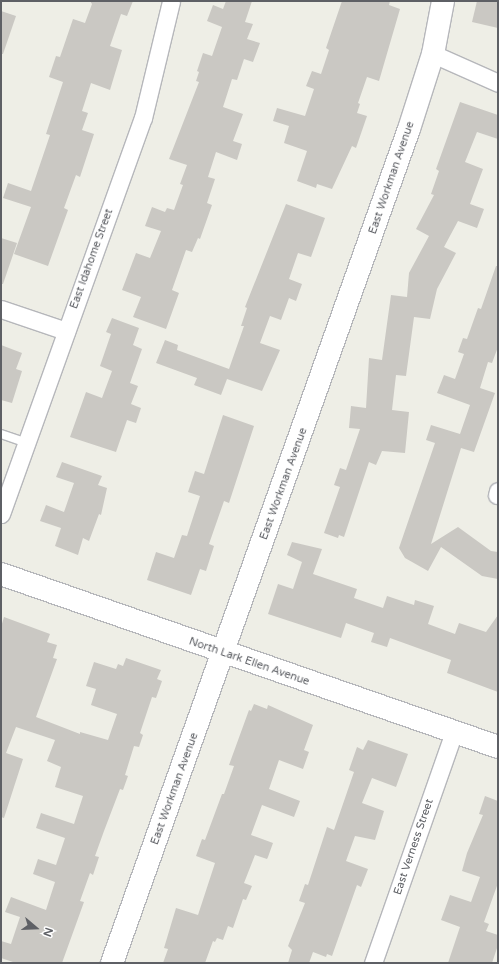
<!DOCTYPE html>
<style>
body{margin:0}
#map{position:relative;width:499px;height:964px;overflow:hidden;background:#eeeee6;font-family:"Varela Round",sans-serif}
div>[style]{position:absolute}
[style*='--x']{left:calc(var(--x)*1px);top:calc(var(--y)*1px);width:calc(var(--w)*1px);rotate:calc(var(--a)*1deg)}
.building>*{inset:0;background:#cac8c3}
.roads{filter:drop-shadow(1px 0 #b6b7bb) drop-shadow(-1px 0 #b6b7bb) drop-shadow(0 1px #b6b7bb) drop-shadow(0 -1px #b6b7bb)}
.lane>*{height:8px;margin:-4px;padding:0 4px;transform-origin:4px;border-radius:4px;background:#fff}
.street>*{height:17px;margin:-8.5px;padding:0 8.5px;transform-origin:8.5px;border-radius:8.5px;background:#fff}
.secondary>*{height:22px;margin:-11px;padding:0 11px;transform-origin:11px;border-radius:11px;background:#fff}
span{translate:-50% -50%;white-space:nowrap;text-align:center;line-height:1.15;-webkit-text-stroke:3px #fff;paint-order:stroke}
.street-label{font-size:11px;color:#5e6065}
.frame{position:absolute;inset:0;border:2px solid #5e6065;pointer-events:none}
.north{position:absolute;left:16px;top:908px;width:40px;height:40px;-webkit-text-stroke:3px #fff;paint-order:stroke;rotate:109deg;font-size:11px;font-weight:700;line-height:16px;text-align:center;color:#5e6065}
.north::after{content:'';display:block;margin:auto;width:14px;height:18px;background:#5e6065;clip-path:polygon(50% 0,100% 100%,50% 72%,0 100%)}
</style>
<div id="map">
<div class="building">
<div style="clip-path:polygon(90px 1px,133px 1px,127px 16px,121px 14px,110px 46px,122px 50px,110px 90px,91px 83px,82px 111px,88px 113px,82px 130px,94px 134px,80px 177px,76px 175px,64px 208px,68px 210px,48px 266px,14px 254px,31px 207px,3px 198px,8px 183px,31px 191px,50px 135px,46px 134px,63px 82px,49px 77px,56px 56px,60px 57px,73px 19px,85px 23px,92px 4px)"></div>
<div style="clip-path:polygon(226px 1px,252px 1px,245px 22px,253px 24px,247px 39px,260px 43px,253px 62px,244px 59px,237px 80px,232px 79px,223px 107px,243px 114px,233px 141px,242px 144px,237px 160px,216px 152px,208px 177px,215px 179px,207px 203px,212px 205px,200px 239px,198px 238px,192px 252px,186px 250px,172px 290px,179px 293px,166px 329px,133px 317px,141px 297px,122px 290px,136px 253px,150px 258px,161px 231px,145px 226px,152px 207px,165px 212px,167px 208px,174px 210px,183px 185px,180px 184px,187px 165px,169px 159px,199px 82px,196px 81px,199px 72px,197px 71px,203px 53px,212px 56px,222px 27px,207px 21px,213px 5px,223px 9px)"></div>
<div style="clip-path:polygon(342px 1px,390px 1px,389px 5px,400px 9px,379px 81px,367px 77px,358px 103px,360px 104px,357px 113px,367px 116px,356px 148px,352px 146px,332px 189px,317px 184px,316px 188px,297px 181px,307px 151px,284px 143px,289px 126px,273px 121px,277px 108px,305px 116px,314px 89px,306px 86px,312px 71px,321px 74px,329px 50px,326px 48px)"></div>
<div style="clip-path:polygon(477px 1px,498px 1px,498px 28px,472px 22px)"></div>
<div style="clip-path:polygon(1px 11px,16px 16px,3px 54px,1px 54px)"></div>
<div style="clip-path:polygon(460px 102px,498px 115px,498px 139px,477px 132px,465px 162px,483px 169px,470px 204px,484px 209px,477px 228px,458px 221px,444px 247px,456px 253px,437px 289px,430px 319px,414px 317px,406px 376px,396px 375px,392px 410px,409px 412px,405px 453px,382px 451px,376px 465px,369px 462px,344px 537px,339px 535px,338px 538px,324px 533px,340px 487px,334px 485px,340px 468px,346px 470px,360px 429px,349px 428px,351px 406px,366px 408px,369px 358px,382px 360px,391px 295px,407px 297px,409px 273px,429px 236px,416px 229px,434px 195px,431px 194px,439px 171px,436px 169px)"></div>
<div style="clip-path:polygon(286px 204px,325px 218px,311px 257px,298px 253px,289px 279px,302px 284px,296px 301px,289px 298px,281px 320px,270px 316px,260px 343px,280px 350px,262px 391px,227px 379px,221px 395px,194px 385px,197px 378px,156px 363px,165px 340px,178px 345px,177px 350px,229px 369px,244px 326px,241px 326px,247px 308px,245px 307px)"></div>
<div style="clip-path:polygon(1px 238px,17px 243px,3px 284px,1px 284px)"></div>
<div style="clip-path:polygon(496px 266px,498px 266px,498px 347px,492px 363px,488px 362px,480px 388px,495px 393px,474px 452px,461px 448px,431px 544px,458px 527px,491px 551px,498px 552px,498px 579px,482px 576px,441px 547px,428px 571px,405px 558px,399px 548px,435px 443px,426px 440px,431px 425px,460px 434px,470px 405px,437px 393px,444px 375px,455px 379px,464px 354px,458px 352px,463px 338px,467px 339px,478px 308px,481px 309px)"></div>
<div style="clip-path:polygon(112px 318px,139px 328px,133px 345px,142px 349px,130px 383px,138px 386px,131px 404px,141px 408px,136px 423px,127px 420px,116px 452px,70px 437px,86px 392px,102px 398px,112px 371px,100px 366px,111px 334px,106px 332px)"></div>
<div style="clip-path:polygon(1px 345px,22px 353px,16px 369px,22px 371px,12px 403px,1px 400px)"></div>
<div style="clip-path:polygon(223px 415px,254px 426px,229px 503px,224px 501px,209px 544px,214px 546px,206px 571px,200px 569px,191px 595px,147px 580px,156px 552px,174px 558px,182px 535px,187px 536px,200px 496px,188px 492px,195px 471px,204px 474px)"></div>
<div style="clip-path:polygon(62px 462px,102px 476px,98px 485px,107px 488px,101px 515px,99px 514px,89px 541px,83px 538px,78px 555px,55px 546px,61px 528px,40px 521px,46px 505px,64px 512px,74px 483px,56px 477px)"></div>
<div style="clip-path:polygon(292px 542px,322px 549px,313px 574px,357px 589px,354px 598px,383px 608px,387px 596px,414px 605px,415px 600px,434px 606px,428px 624px,455px 634px,459px 623px,486px 632px,498px 615px,498px 692px,447px 673px,451px 660px,390px 638px,387px 647px,371px 642px,374px 633px,346px 623px,341px 638px,268px 614px,278px 584px,293px 589px,302px 562px,287px 555px)"></div>
<div style="clip-path:polygon(4px 617px,50px 634px,47px 642px,57px 645px,53px 658px,57px 659px,36px 717px,80px 734px,80px 732px,108px 740px,117px 714px,91px 705px,96px 689px,86px 686px,94px 662px,116px 669px,118px 664px,123px 666px,126px 658px,161px 670px,157px 679px,162px 681px,156px 698px,152px 697px,140px 733px,143px 735px,139px 747px,134px 746px,125px 775px,128px 776px,123px 790px,120px 789px,104px 831px,95px 856px,99px 857px,93px 875px,90px 873px,80px 901px,84px 902px,62px 963px,16px 963px,1px 958px,1px 941px,11px 944px,20px 917px,5px 912px,11px 897px,46px 910px,55px 882px,33px 874px,38px 859px,56px 865px,65px 838px,36px 828px,41px 813px,74px 824px,83px 796px,55px 787px,61px 767px,47px 761px,55px 740px,16px 727px,6px 753px,23px 759px,4px 818px,1px 817px,1px 627px)"></div>
<div style="clip-path:polygon(254px 704px,267px 709px,268px 705px,313px 725px,304px 750px,309px 752px,303px 769px,279px 760px,269px 789px,300px 801px,294px 817px,262px 805px,251px 835px,273px 843px,268px 857px,267px 859px,255px 855px,244px 883px,252px 886px,246px 900px,243px 899px,233px 928px,228px 926px,223px 940px,217px 938px,215px 942px,213px 941px,205px 963px,163px 963px,168px 949px,164px 948px,176px 908px,198px 915px,215px 863px,196px 856px,202px 839px,205px 840px,222px 794px,224px 794px,234px 766px,229px 765px,249px 710px,251px 711px)"></div>
<div style="clip-path:polygon(368px 740px,408px 754px,396px 787px,372px 778px,362px 803px,384px 811px,375px 840px,355px 836px,346px 861px,368px 869px,361px 887px,357px 885px,332px 956px,327px 954px,326px 957px,313px 952px,309px 963px,288px 963px,292px 950px,288px 946px,305px 903px,299px 901px,305px 884px,308px 885px,327px 827px,334px 830px,354px 772px,349px 770px,357px 747px,363px 750px)"></div>
<div style="clip-path:polygon(485px 796px,498px 801px,498px 883px,484px 922px,489px 924px,486px 931px,498px 935px,498px 945px,492px 963px,448px 963px,460px 927px,441px 920px,450px 895px,471px 902px,480px 877px,462px 871px,467px 853px,483px 815px,479px 814px)"></div>
</div>
<div class="roads">
<div class="lane">
<div style="--x:1;--y:434;--w:28;--a:19"></div>
</div>
<div class="street">
<div style="--x:433;--y:54;--w:71;--a:24"></div>
<div style="--x:1;--y:309;--w:69;--a:18.7"></div>
<div style="--x:497;--y:495;--w:4;--a:-76"></div>
<div style="--x:1;--y:514;--w:421;--a:-70.3"></div>
<div style="--x:143;--y:118;--w:120;--a:-76.5"></div>
<div style="--x:373;--y:963;--w:245;--a:-70.7"></div>
</div>
<div class="secondary">
<div style="--x:1;--y:574;--w:526;--a:19.19"></div>
<div style="--x:112;--y:963;--w:885;--a:-70.4"></div>
<div style="--x:409;--y:129;--w:79;--a:-72.3"></div>
<div style="--x:433;--y:54;--w:54;--a:-79.3"></div>
</div>
</div>
<div class="street-label">
<span style="left:392px;top:178px;rotate:-71deg">East Workman Avenue</span>
<span style="left:92px;top:259px;rotate:-70deg">East Idahome Street</span>
<span style="left:284px;top:484px;rotate:-70deg">East Workman Avenue</span>
<span style="left:249px;top:662px;rotate:19deg">North Lark Ellen Avenue</span>
<span style="left:175px;top:789px;rotate:-70deg">East Workman Avenue</span>
<span style="left:414px;top:847px;rotate:-71deg">East Verness Street</span>
</div>
<div class="frame"></div>
<div class="north">N</div>
</div>
